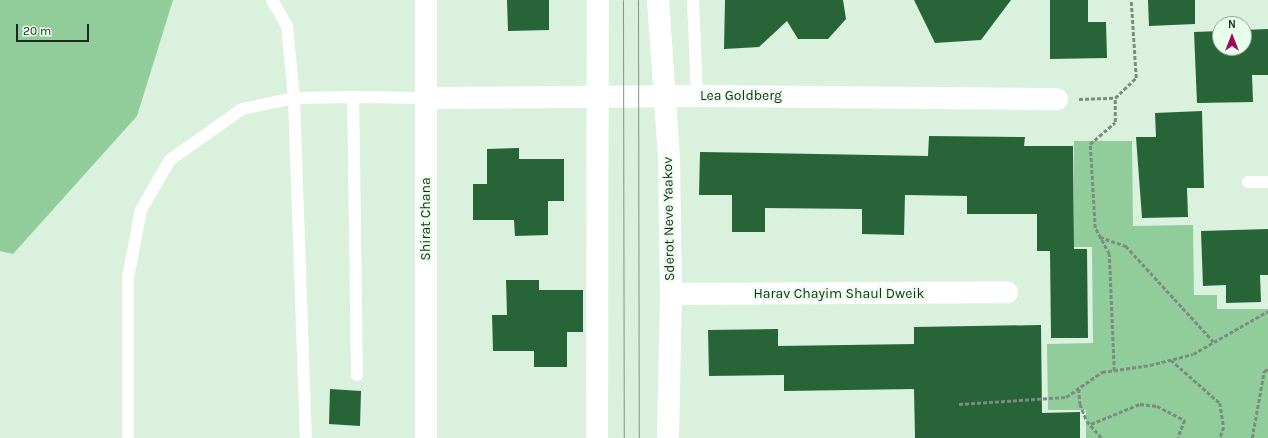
<!DOCTYPE html>
<style>
body{margin:0}
#map{position:relative;width:1268px;height:438px;overflow:hidden;background:#daf1dd;font-family:Karla,sans-serif}
div>[style]{position:absolute}
[style*='--x']{left:calc(var(--x)*1px);top:calc(var(--y)*1px);width:calc(var(--w)*1px);rotate:calc(var(--a)*1deg)}
.green>*{inset:0;background:#91cc9b}
.building>*{inset:0;background:#276437}
.path>*{height:2.5px;margin-top:-1.25px;transform-origin:0;background:repeating-linear-gradient(90deg,#7c8c7e 0 4px,transparent 0 6px)}
.service>*{height:12px;margin:-6px;padding:0 6px;transform-origin:6px;border-radius:6px;background:#fff}
.minor>*{height:22px;margin:-11px;padding:0 11px;transform-origin:11px;border-radius:11px;background:#fff}
.tertiary>*{height:22px;margin:-11px;padding:0 11px;transform-origin:11px;border-radius:11px;background:#fff}
.tram>*{height:1px;margin:-0.5px;padding:0 0.5px;transform-origin:0.5px;border-radius:0.5px;background:#839385}
span{translate:-50% -50%;white-space:nowrap;text-align:center;line-height:1.15;-webkit-text-stroke:4px #e8ffeb;paint-order:stroke}
.street-label{font-size:14px;color:#1f2720}
.north{position:absolute;left:1212px;top:16px;width:40px;height:40px;box-sizing:border-box;background:#e8ffeb;border:1px solid #98a99a;border-radius:50%;rotate:0deg;font-size:11px;font-weight:700;line-height:16px;text-align:center;color:#1f2720}
.north::after{content:'';display:block;margin:auto;width:14px;height:18px;background:#9d0854;clip-path:polygon(50% 0,100% 100%,50% 72%,0 100%)}
.scale{position:absolute;left:16px;top:24px;width:73px;height:18px;box-sizing:border-box;border:2px solid #1f2720;border-top:0;padding-left:5px;font-size:12px;line-height:14px;white-space:nowrap;color:#1f2720;-webkit-text-stroke:3px #e8ffeb;paint-order:stroke}
</style>
<div id="map">
<div class="green">
<div style="clip-path:polygon(0 0,173px 0,137px 116px,13px 254px,0 251px)"></div>
<div style="clip-path:polygon(1074px 141px,1132px 141px,1133px 226px,1193px 225px,1194px 295px,1217px 295px,1217px 309px,1268px 309px,1268px 438px,1086px 438px,1086px 410px,1048px 410px,1047px 344px,1093px 343px,1092px 247px,1074px 247px)"></div>
</div>
<div class="building">
<div style="clip-path:polygon(507px 0,549px 0,549px 30px,508px 31px)"></div>
<div style="clip-path:polygon(725px 0,843px 0,846px 19px,828px 39px,798px 39px,787px 21px,759px 47px,724px 49px)"></div>
<div style="clip-path:polygon(914px 0,1011px 0,981px 40px,935px 43px)"></div>
<div style="clip-path:polygon(1050px 0,1088px 0,1088px 22px,1106px 22px,1107px 58px,1050px 59px)"></div>
<div style="clip-path:polygon(1148px 0,1195px 0,1195px 24px,1149px 26px)"></div>
<div style="clip-path:polygon(1268px 29px,1268px 75px,1252px 75px,1253px 102px,1197px 103px,1194px 32px,1220px 31px,1220px 48px,1244px 48px,1244px 30px)"></div>
<div style="clip-path:polygon(1202px 111px,1204px 188px,1187px 188px,1188px 217px,1142px 218px,1136px 137px,1156px 137px,1155px 113px)"></div>
<div style="clip-path:polygon(929px 136px,1025px 137px,1024px 146px,1073px 146px,1074px 249px,1087px 249px,1088px 338px,1051px 338px,1050px 251px,1037px 251px,1037px 214px,967px 214px,967px 196px,905px 195px,904px 235px,862px 234px,862px 209px,765px 208px,765px 232px,732px 232px,732px 195px,699px 195px,700px 152px,928px 156px)"></div>
<div style="clip-path:polygon(519px 148px,519px 159px,564px 159px,564px 201px,548px 201px,548px 235px,515px 236px,514px 220px,473px 220px,473px 184px,487px 184px,487px 149px)"></div>
<div style="clip-path:polygon(1268px 229px,1268px 275px,1260px 275px,1261px 302px,1226px 303px,1226px 285px,1203px 286px,1201px 231px)"></div>
<div style="clip-path:polygon(506px 280px,539px 280px,539px 290px,583px 290px,583px 332px,567px 332px,567px 367px,534px 367px,534px 351px,493px 351px,492px 315px,507px 315px)"></div>
<div style="clip-path:polygon(1041px 325px,1042px 413px,1080px 412px,1080px 438px,915px 438px,914px 389px,784px 391px,784px 375px,709px 376px,708px 330px,778px 329px,778px 346px,914px 344px,914px 327px)"></div>
<div style="clip-path:polygon(330px 389px,361px 391px,360px 426px,329px 424px)"></div>
</div>
<div class="path">
<div style="--x:1079;--y:99;--w:36;--a:-2"></div>
<div style="--x:1100;--y:237;--w:28;--a:19"></div>
<div style="--x:1126;--y:246;--w:130;--a:47.5"></div>
<div style="--x:1171;--y:360;--w:65;--a:41.3"></div>
<div style="--x:1220;--y:403;--w:24;--a:81"></div>
<div style="--x:1224;--y:427;--w:12;--a:110"></div>
<div style="--x:1114;--y:371;--w:117;--a:-92.4"></div>
<div style="--x:1109;--y:254;--w:30;--a:-118"></div>
<div style="--x:1095;--y:228;--w:84;--a:-93.4"></div>
<div style="--x:1090;--y:144;--w:33;--a:-41"></div>
<div style="--x:1115;--y:122;--w:24;--a:-90"></div>
<div style="--x:1115;--y:98;--w:29;--a:-44"></div>
<div style="--x:1136;--y:78;--w:78;--a:-93.7"></div>
<div style="--x:1079;--y:389;--w:15;--a:86"></div>
<div style="--x:1080;--y:404;--w:18;--a:68"></div>
<div style="--x:1087;--y:421;--w:23;--a:49"></div>
<div style="--x:959;--y:404;--w:107;--a:-3.7"></div>
<div style="--x:1066;--y:397;--w:44;--a:-34.8"></div>
<div style="--x:1102;--y:372;--w:49;--a:-8.3"></div>
<div style="--x:1150;--y:365;--w:44;--a:-14.3"></div>
<div style="--x:1193;--y:354;--w:86;--a:-29.8"></div>
<div style="--x:1091;--y:424;--w:53;--a:-22.2"></div>
<div style="--x:1140;--y:404;--w:17;--a:7"></div>
<div style="--x:1157;--y:406;--w:31;--a:27"></div>
<div style="--x:1185;--y:420;--w:19;--a:111"></div>
<div style="--x:1252;--y:438;--w:68;--a:-79.8"></div>
<div style="--x:1264;--y:371;--w:4;--a:-27"></div>
</div>
<div class="service">
<div style="--x:272;--y:0;--w:30;--a:60"></div>
<div style="--x:287;--y:26;--w:72;--a:84.4"></div>
<div style="--x:294;--y:98;--w:59;--a:-1"></div>
<div style="--x:693;--y:0;--w:96;--a:87.6"></div>
<div style="--x:1248;--y:182;--w:20;--a:0"></div>
<div style="--x:357;--y:375;--w:278;--a:-90.8"></div>
<div style="--x:353;--y:97;--w:73;--a:0.8"></div>
<div style="--x:128;--y:438;--w:161;--a:-90"></div>
<div style="--x:128;--y:277;--w:68;--a:-79"></div>
<div style="--x:141;--y:210;--w:58;--a:-59.9"></div>
<div style="--x:170;--y:160;--w:88;--a:-35.3"></div>
<div style="--x:242;--y:109;--w:53;--a:-11.9"></div>
<div style="--x:294;--y:98;--w:340;--a:88"></div>
</div>
<div class="minor">
<div style="--x:426;--y:98;--w:271;--a:-0.4"></div>
<div style="--x:697;--y:96;--w:360;--a:0.5"></div>
<div style="--x:671;--y:294;--w:336;--a:-0.3"></div>
<div style="--x:426;--y:438;--w:438;--a:-90"></div>
</div>
<div class="tertiary">
<div style="--x:658;--y:0;--w:157;--a:86"></div>
<div style="--x:669;--y:157;--w:137;--a:89.2"></div>
<div style="--x:671;--y:294;--w:144;--a:91.2"></div>
<div style="--x:597;--y:438;--w:438;--a:-89.9"></div>
</div>
<div class="tram">
<div style="--x:623;--y:0;--w:438;--a:89.9"></div>
<div style="--x:638;--y:0;--w:438;--a:89.9"></div>
</div>
<div class="street-label">
<span style="left:741px;top:96px">Lea Goldberg</span>
<span style="left:426px;top:219px;rotate:-90deg">Shirat Chana</span>
<span style="left:669px;top:219px;rotate:-91deg">Sderot Neve Yaakov</span>
<span style="left:839px;top:294px">Harav Chayim Shaul Dweik</span>
</div>
<div class="north">N</div>
<div class="scale">20 m</div>
</div>
